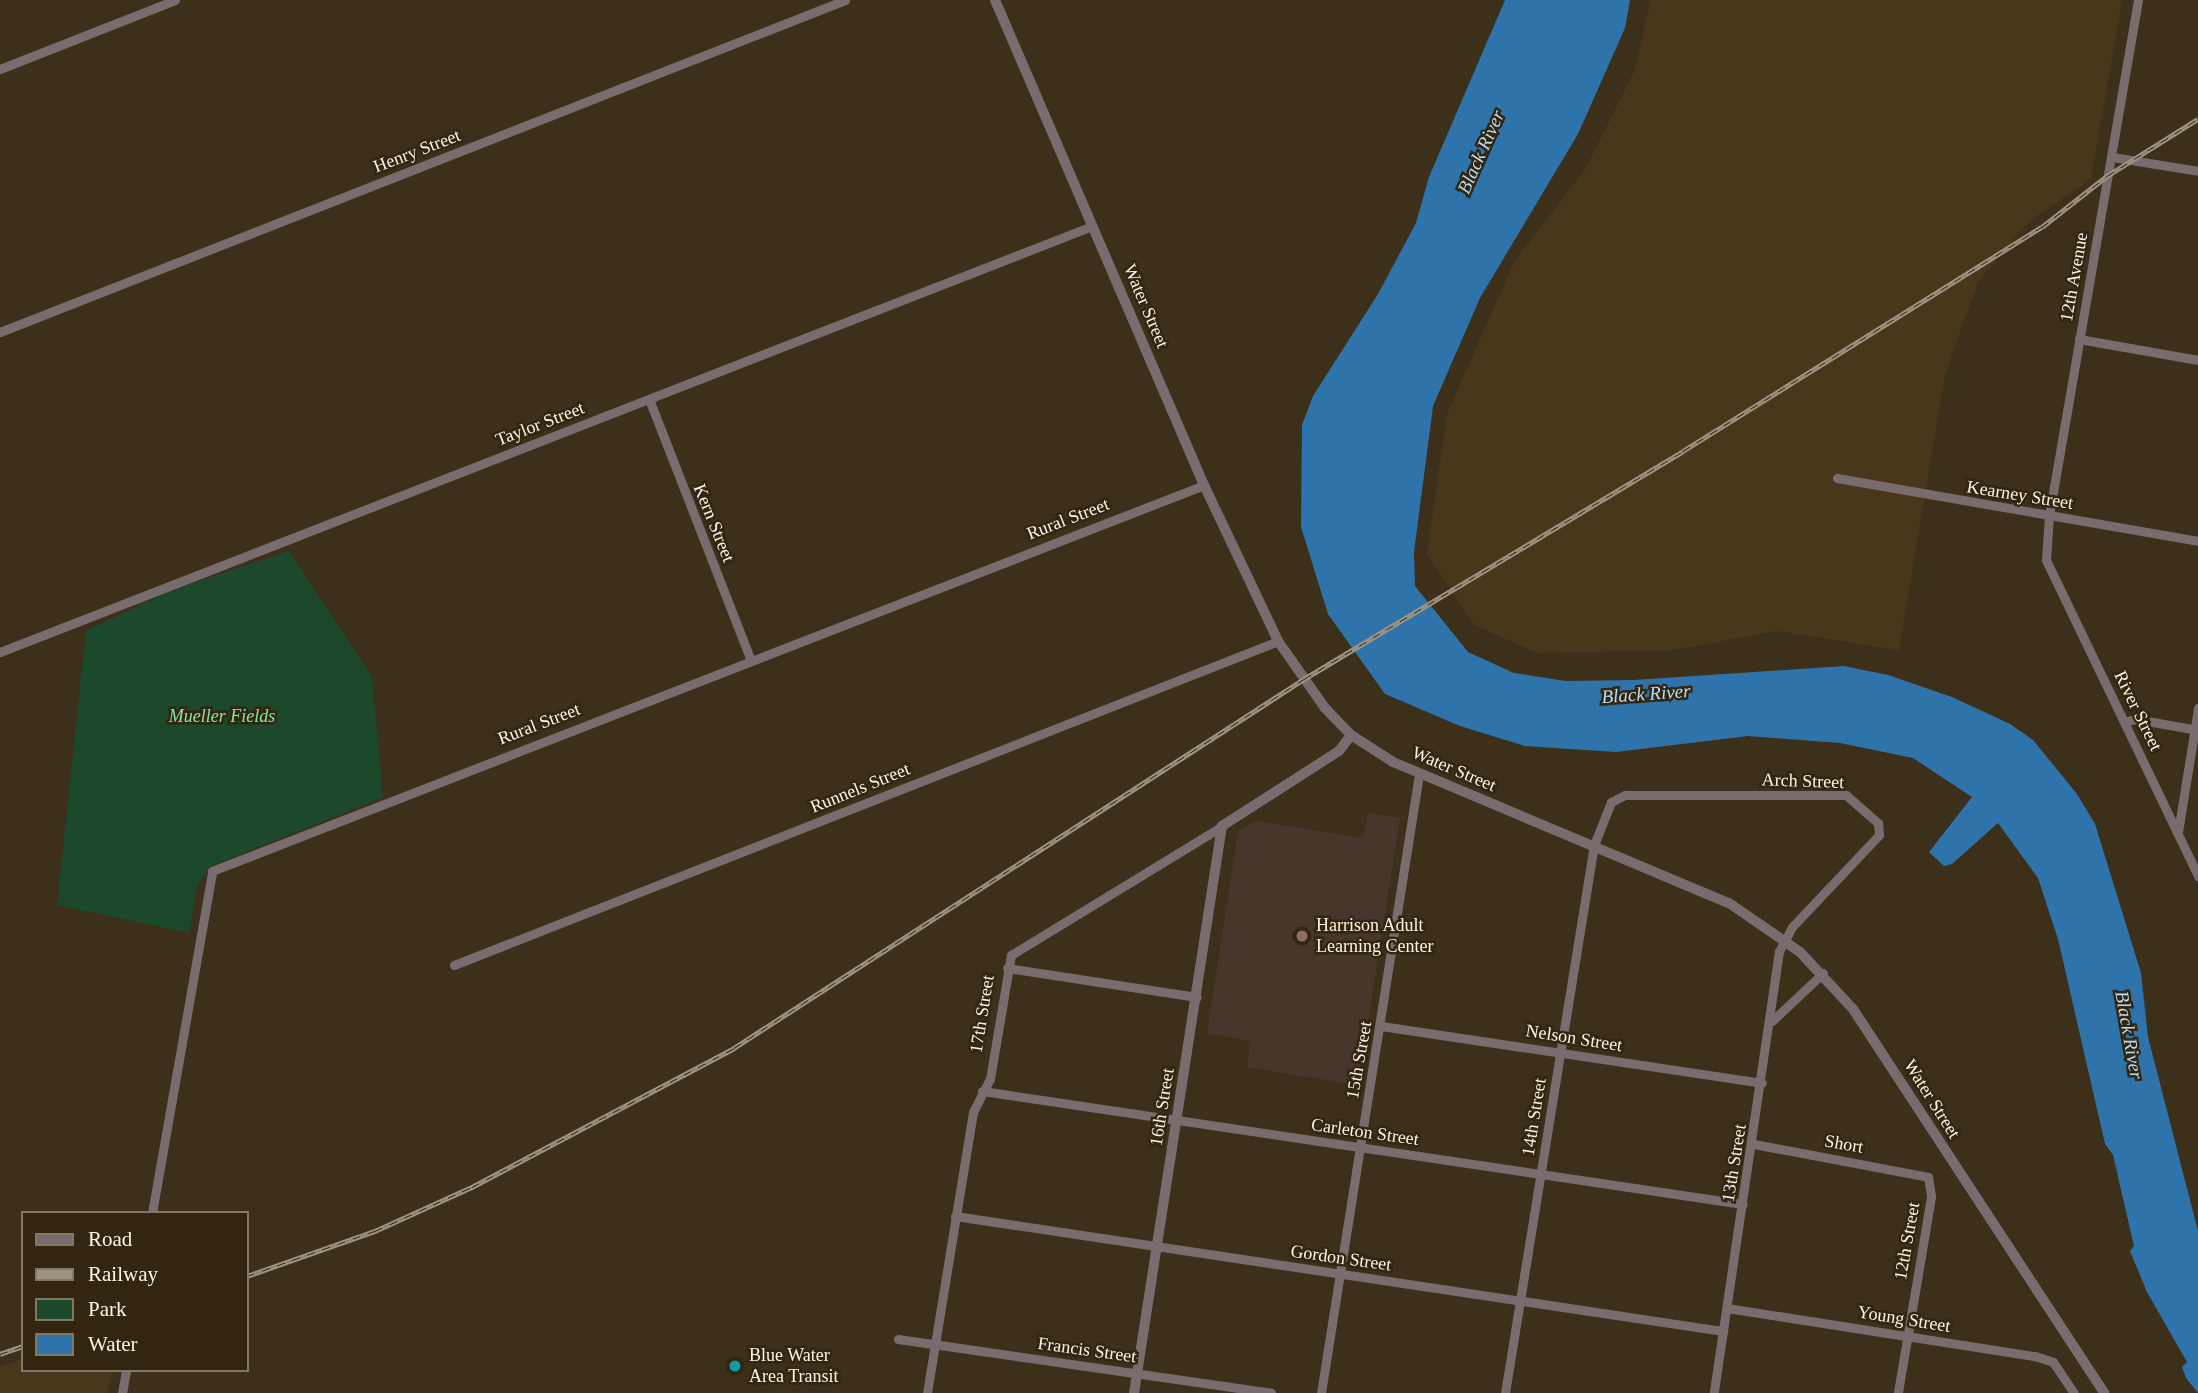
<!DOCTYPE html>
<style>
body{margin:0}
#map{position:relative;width:2198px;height:1393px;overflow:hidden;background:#3d301b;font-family:"Times New Roman",serif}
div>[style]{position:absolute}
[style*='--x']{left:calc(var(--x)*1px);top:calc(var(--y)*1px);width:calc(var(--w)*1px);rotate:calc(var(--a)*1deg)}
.built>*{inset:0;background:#48371b}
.education>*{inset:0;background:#47362c}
.green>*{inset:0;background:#1c482b}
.water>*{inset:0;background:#2e73aa}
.minor>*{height:9px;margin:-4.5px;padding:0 4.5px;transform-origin:4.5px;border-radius:4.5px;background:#796c6f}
.tertiary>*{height:10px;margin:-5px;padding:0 5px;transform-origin:5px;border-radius:5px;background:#796c6f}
.rail>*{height:5px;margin-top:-2.5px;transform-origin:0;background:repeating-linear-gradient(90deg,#332611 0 8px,#9f9483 0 16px);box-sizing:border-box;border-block:2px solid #9f9483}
.dots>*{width:19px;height:19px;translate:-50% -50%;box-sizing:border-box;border:4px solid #332611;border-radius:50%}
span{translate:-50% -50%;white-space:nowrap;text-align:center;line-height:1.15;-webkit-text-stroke:5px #332611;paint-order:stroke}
.street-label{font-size:18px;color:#fcf4e7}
.park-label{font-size:18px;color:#80e8a1;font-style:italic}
.poi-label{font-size:18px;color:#fcf4e7}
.left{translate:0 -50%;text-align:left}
.water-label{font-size:19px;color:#bbddfc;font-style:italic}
.legend{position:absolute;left:21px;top:1211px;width:228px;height:161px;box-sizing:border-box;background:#332611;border:2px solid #837867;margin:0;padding:9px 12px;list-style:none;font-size:21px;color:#fcf4e7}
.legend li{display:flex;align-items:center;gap:14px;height:35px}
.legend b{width:35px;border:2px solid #837867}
</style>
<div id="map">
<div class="built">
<div style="clip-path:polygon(1651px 0,2122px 0,2091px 179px,2028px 222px,1978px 282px,1945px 375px,1899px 650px,1778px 631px,1672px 650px,1537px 653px,1474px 625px,1427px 554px,1447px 414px,1514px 262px,1586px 168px,1634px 72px)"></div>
<div style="clip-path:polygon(23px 1359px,23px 1370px,112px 1370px,107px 1393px,0 1393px,0 1367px)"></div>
</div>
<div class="education">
<div style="clip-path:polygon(1368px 813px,1400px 818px,1358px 1085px,1247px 1067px,1251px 1041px,1207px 1033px,1238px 832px,1255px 821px,1363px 838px)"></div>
</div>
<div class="green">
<div style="clip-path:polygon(289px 551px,372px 677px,383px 797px,211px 866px,197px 885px,189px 933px,57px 905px,86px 631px,169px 591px)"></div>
</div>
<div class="water">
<div style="clip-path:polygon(1505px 0,1630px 0,1625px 28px,1578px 134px,1480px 298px,1433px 406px,1414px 552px,1415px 586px,1468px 652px,1514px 673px,1566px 681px,1634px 680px,1844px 666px,1888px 675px,1952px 697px,2010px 724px,2033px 740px,2077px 794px,2095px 824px,2141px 973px,2148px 1037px,2198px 1231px,2198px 1393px,2186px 1378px,2182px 1367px,2187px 1362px,2147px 1292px,2130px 1251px,2134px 1246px,2113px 1155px,2105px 1144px,2058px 939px,2038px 878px,1998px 823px,1952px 864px,1944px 866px,1929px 852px,1972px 797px,1913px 758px,1840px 743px,1748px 736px,1616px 752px,1525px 746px,1460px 726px,1385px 694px,1328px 614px,1301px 527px,1302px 425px,1313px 396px,1378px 294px,1416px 223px,1429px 177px)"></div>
</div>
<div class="minor">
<div style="--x:2138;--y:0;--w:524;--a:99.79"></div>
<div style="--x:2049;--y:516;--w:44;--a:93.9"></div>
<div style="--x:2046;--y:560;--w:351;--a:64.3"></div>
<div style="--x:0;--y:69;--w:188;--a:-21.5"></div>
<div style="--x:2112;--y:157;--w:87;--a:9.2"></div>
<div style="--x:0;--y:332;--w:908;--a:-21.45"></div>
<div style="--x:2079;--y:339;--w:121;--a:10"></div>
<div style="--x:649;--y:399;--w:278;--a:68.7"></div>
<div style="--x:1837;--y:478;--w:366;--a:9.9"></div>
<div style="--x:0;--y:652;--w:1172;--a:-21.31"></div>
<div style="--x:2127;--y:721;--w:8;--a:-14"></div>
<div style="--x:2135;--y:719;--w:64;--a:9.9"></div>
<div style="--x:2178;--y:832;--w:126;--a:-80.8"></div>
<div style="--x:454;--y:965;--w:885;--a:-21.46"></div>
<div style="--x:1007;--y:968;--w:192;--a:8.7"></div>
<div style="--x:1772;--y:1021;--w:70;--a:-43.3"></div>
<div style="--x:1381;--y:1026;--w:385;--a:8.5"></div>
<div style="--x:982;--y:1091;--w:769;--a:8.45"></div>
<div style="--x:1754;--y:1144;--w:177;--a:10.7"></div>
<div style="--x:1928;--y:1177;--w:20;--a:81"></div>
<div style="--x:1931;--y:1197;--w:199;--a:99.6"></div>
<div style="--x:152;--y:1213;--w:347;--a:-80"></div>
<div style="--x:212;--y:871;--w:1064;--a:-21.26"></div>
<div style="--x:955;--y:1216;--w:777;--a:8.52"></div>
<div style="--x:1727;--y:1308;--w:312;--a:8.9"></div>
<div style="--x:2035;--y:1356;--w:19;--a:18"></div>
<div style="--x:2053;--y:1362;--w:37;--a:56"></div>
<div style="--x:898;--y:1339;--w:377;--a:8.2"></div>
<div style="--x:122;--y:1393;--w:23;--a:-80"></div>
<div style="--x:927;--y:1393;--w:285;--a:-80.7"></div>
<div style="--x:973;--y:1112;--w:37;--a:-63"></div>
<div style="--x:990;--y:1079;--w:126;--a:-80.4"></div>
<div style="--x:1011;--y:955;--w:247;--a:-31.4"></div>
<div style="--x:1321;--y:1393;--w:627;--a:-81"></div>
<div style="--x:1505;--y:1393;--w:555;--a:-80.78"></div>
<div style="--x:1594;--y:845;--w:46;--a:-68.4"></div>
<div style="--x:1611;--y:802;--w:16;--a:-27"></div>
<div style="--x:1625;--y:795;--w:221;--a:0"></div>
<div style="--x:1846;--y:795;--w:43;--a:41.2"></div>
<div style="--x:1878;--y:823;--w:12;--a:85"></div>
<div style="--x:1879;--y:835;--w:127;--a:133.4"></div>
<div style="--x:1792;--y:927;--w:27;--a:118"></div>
<div style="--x:1779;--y:951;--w:447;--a:98.4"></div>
</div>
<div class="tertiary">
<div style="--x:995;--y:0;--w:528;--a:66.69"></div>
<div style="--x:1204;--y:485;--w:173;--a:64.6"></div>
<div style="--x:1278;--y:641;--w:82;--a:55"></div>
<div style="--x:1325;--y:708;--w:37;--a:46"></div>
<div style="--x:1351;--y:735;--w:50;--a:32.7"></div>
<div style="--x:1393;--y:762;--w:364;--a:22.8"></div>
<div style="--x:1729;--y:903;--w:86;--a:34.6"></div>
<div style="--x:1800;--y:952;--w:78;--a:47.1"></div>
<div style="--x:1853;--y:1009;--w:459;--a:56.8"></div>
<div style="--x:1134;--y:1393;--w:574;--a:-81.18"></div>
<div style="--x:1222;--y:826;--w:139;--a:-32.7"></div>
<div style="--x:1339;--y:751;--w:20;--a:-53"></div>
</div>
<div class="rail">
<div style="--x:247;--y:1276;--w:136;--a:-19.4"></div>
<div style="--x:375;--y:1231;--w:107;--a:-24.4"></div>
<div style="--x:472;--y:1187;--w:297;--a:-27.9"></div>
<div style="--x:734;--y:1048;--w:679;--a:-32.92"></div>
<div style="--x:1304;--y:679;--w:442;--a:-31"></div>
<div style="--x:1683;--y:451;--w:423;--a:-32"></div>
<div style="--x:2042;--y:227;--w:83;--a:-38.1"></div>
<div style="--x:2107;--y:176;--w:107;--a:-32.1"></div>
<div style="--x:0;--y:1354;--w:24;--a:-19"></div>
</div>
<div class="dots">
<div style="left:1302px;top:936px;background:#8d6e63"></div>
<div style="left:735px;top:1366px;background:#0f9aa8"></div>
</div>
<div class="street-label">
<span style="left:417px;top:151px;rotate:-21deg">Henry Street</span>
<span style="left:2074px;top:277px;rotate:-80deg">12th Avenue</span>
<span style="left:1146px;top:306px;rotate:67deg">Water Street</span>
<span style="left:540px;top:424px;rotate:-21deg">Taylor Street</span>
<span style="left:2020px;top:495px;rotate:9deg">Kearney Street</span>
<span style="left:1068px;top:519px;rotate:-21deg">Rural Street</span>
<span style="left:714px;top:523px;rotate:68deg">Kern Street</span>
<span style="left:2138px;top:711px;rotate:64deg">River Street</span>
<span style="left:539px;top:724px;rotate:-21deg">Rural Street</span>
<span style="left:1454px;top:769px;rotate:23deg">Water Street</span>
<span style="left:1803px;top:781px;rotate:2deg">Arch Street</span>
<span style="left:860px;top:788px;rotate:-22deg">Runnels Street</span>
<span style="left:982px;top:1014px;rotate:-81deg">17th Street</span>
<span style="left:1574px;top:1038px;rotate:9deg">Nelson Street</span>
<span style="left:1359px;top:1060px;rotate:-80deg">15th Street</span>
<span style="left:1932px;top:1099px;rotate:58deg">Water Street</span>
<span style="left:1162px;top:1107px;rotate:-81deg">16th Street</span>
<span style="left:1534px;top:1117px;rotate:-81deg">14th Street</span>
<span style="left:1365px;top:1132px;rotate:8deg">Carleton Street</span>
<span style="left:1844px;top:1144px;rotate:10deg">Short</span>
<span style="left:1734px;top:1163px;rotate:-81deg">13th Street</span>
<span style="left:1907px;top:1241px;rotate:-80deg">12th Street</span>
<span style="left:1341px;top:1258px;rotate:8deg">Gordon Street</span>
<span style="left:1904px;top:1319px;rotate:9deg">Young Street</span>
<span style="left:1087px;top:1350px;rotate:8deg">Francis Street</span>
</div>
<div class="park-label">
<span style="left:222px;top:716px">Mueller Fields</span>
</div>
<div class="poi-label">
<span class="left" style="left:1316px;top:936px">Harrison Adult<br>Learning Center</span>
<span class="left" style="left:749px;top:1366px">Blue Water<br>Area Transit</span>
</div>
<div class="water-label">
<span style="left:1481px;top:152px;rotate:-66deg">Black River</span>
<span style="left:1646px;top:694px;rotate:-4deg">Black River</span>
<span style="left:2129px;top:1035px;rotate:80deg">Black River</span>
</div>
<ul class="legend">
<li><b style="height:9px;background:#796c6f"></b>Road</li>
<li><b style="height:9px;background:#9f9483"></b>Railway</li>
<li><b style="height:19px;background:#1c482b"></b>Park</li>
<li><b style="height:19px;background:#2e73aa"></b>Water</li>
</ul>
</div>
